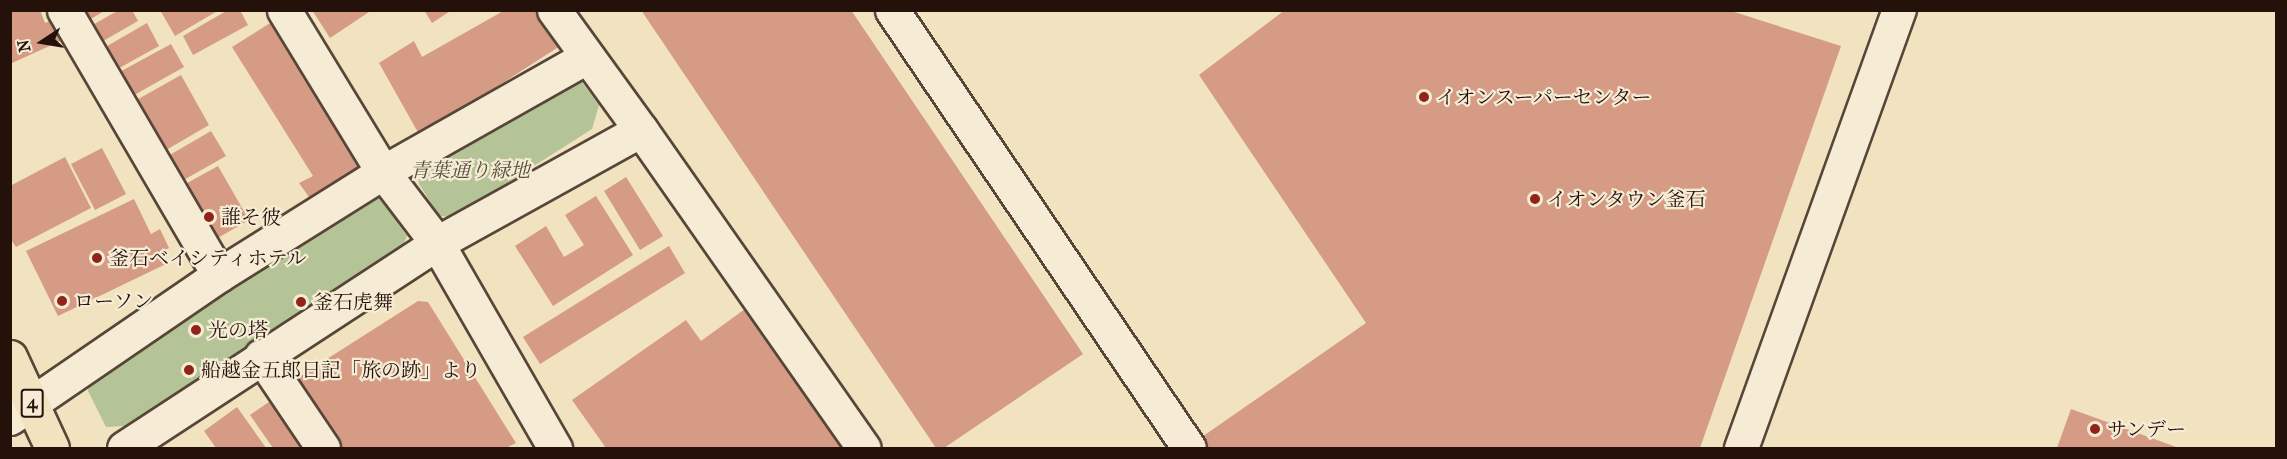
<!DOCTYPE html>
<meta charset="utf-8">
<style>
body{margin:0}
#map{position:relative;width:2287px;height:459px;overflow:hidden;background:#f1e2c0;font-family:"IM FELL French Canon","Noto Serif JP",serif}
div>[style]{position:absolute}
[style*='--x']{left:calc(var(--x)*1px);top:calc(var(--y)*1px);width:calc(var(--w)*1px);rotate:calc(var(--a)*1deg)}
.green>*{inset:0;background:#b4c497}
.building>*{inset:0;background:#d69b84}
.roads{filter:drop-shadow(2px 0 #574638) drop-shadow(-2px 0 #574638) drop-shadow(0 2px #574638) drop-shadow(0 -2px #574638)}
.minor>*{height:33px;margin:-16.5px;padding:0 16.5px;transform-origin:16.5px;border-radius:16.5px;background:#f6ecd6}
.major>*{height:33px;margin:-16.5px;padding:0 16.5px;transform-origin:16.5px;border-radius:16.5px;background:#f1e2c0}
.dots>*{width:16px;height:16px;translate:-50% -50%;box-sizing:border-box;border:3px solid #f6ecd6;border-radius:50%}
span{translate:-50% -50%;white-space:nowrap;text-align:center;line-height:1.15;-webkit-text-stroke:4.5px #f6ecd6;paint-order:stroke}
.shield-label span{padding:2px 4px;background:#f6ecd6;border:2px solid;border-radius:4px;-webkit-text-stroke-width:0}
.shield-label{font-size:18px;color:#24120a;font-weight:700}
.poi-label{font-size:20px;color:#24120a}
.left{translate:0 -50%;text-align:left}
.park-label{font-size:20px;color:#56503b;font-style:italic}
.frame{position:absolute;inset:0;border:12px solid #24120a;pointer-events:none}
.north{position:absolute;left:12px;top:12px;width:60px;height:60px;-webkit-text-stroke:4px #f6ecd6;paint-order:stroke;rotate:258deg;font-size:16px;font-weight:700;line-height:24px;text-align:center;color:#24120a}
.north::after{content:'';display:block;margin:auto;width:21px;height:27px;background:#24120a;clip-path:polygon(50% 0,100% 100%,50% 72%,0 100%)}
</style>
<div id="map">
<div class="green">
<div style="clip-path:polygon(577px 76px,599px 105px,592px 129px,454px 217px,439px 216px,419px 184px,417px 166px)"></div>
<div style="clip-path:polygon(380px 197px,407px 236px,400px 252px,124px 426px,106px 427px,88px 391px,90px 378px,362px 200px)"></div>
</div>
<div class="building">
<div style="clip-path:polygon(10px 10px,40px 10px,45px 23px,57px 18px,67px 38px,10px 64px)"></div>
<div style="clip-path:polygon(83px 10px,106px 10px,89px 20px)"></div>
<div style="clip-path:polygon(119px 10px,132px 10px,138px 21px,98px 44px,89px 27px)"></div>
<div style="clip-path:polygon(160px 10px,219px 10px,175px 36px)"></div>
<div style="clip-path:polygon(228px 10px,240px 10px,248px 25px,193px 55px,183px 36px)"></div>
<div style="clip-path:polygon(312px 10px,372px 10px,330px 38px)"></div>
<div style="clip-path:polygon(424px 10px,452px 10px,432px 23px)"></div>
<div style="clip-path:polygon(505px 10px,538px 10px,560px 46px,420px 136px,379px 63px,414px 41px,422px 57px)"></div>
<div style="clip-path:polygon(641px 10px,851px 10px,1083px 354px,944px 448px,936px 448px)"></div>
<div style="clip-path:polygon(1285px 10px,1728px 10px,1841px 46px,1700px 448px,1186px 448px,1366px 323px,1199px 75px)"></div>
<div style="clip-path:polygon(275px 20px,368px 168px,314px 204px,299px 183px,313px 176px,232px 47px)"></div>
<div style="clip-path:polygon(147px 23px,159px 46px,114px 71px,102px 49px)"></div>
<div style="clip-path:polygon(171px 44px,184px 67px,129px 98px,116px 74px)"></div>
<div style="clip-path:polygon(181px 75px,209px 125px,161px 153px,133px 102px)"></div>
<div style="clip-path:polygon(211px 131px,226px 156px,175px 185px,161px 160px)"></div>
<div style="clip-path:polygon(102px 148px,126px 194px,95px 210px,71px 164px)"></div>
<div style="clip-path:polygon(65px 157px,91px 208px,16px 247px,10px 238px,10px 186px)"></div>
<div style="clip-path:polygon(218px 166px,249px 220px,209px 243px,178px 188px)"></div>
<div style="clip-path:polygon(626px 177px,663px 236px,640px 250px,604px 191px)"></div>
<div style="clip-path:polygon(596px 196px,633px 255px,553px 306px,515px 246px,546px 226px,564px 257px,584px 245px,565px 215px)"></div>
<div style="clip-path:polygon(134px 199px,151px 234px,160px 229px,169px 248px,161px 252px,166px 264px,58px 316px,26px 251px)"></div>
<div style="clip-path:polygon(669px 246px,685px 273px,540px 364px,523px 337px)"></div>
<div style="clip-path:polygon(418px 301px,428px 302px,516px 443px,506px 448px,333px 448px,296px 388px,297px 378px)"></div>
<div style="clip-path:polygon(745px 309px,843px 448px,606px 448px,572px 400px,686px 320px,701px 341px)"></div>
<div style="clip-path:polygon(276px 397px,309px 445px,303px 448px,273px 448px,250px 415px)"></div>
<div style="clip-path:polygon(237px 407px,266px 448px,216px 448px,204px 431px)"></div>
<div style="clip-path:polygon(2071px 409px,2179px 448px,2057px 448px)"></div>
</div>
<div class="roads">
<div class="minor">
<div style="--x:64;--y:10;--w:307;--a:59.7"></div>
<div style="--x:284;--y:10;--w:190;--a:58.6"></div>
<div style="--x:383;--y:172;--w:89;--a:52.7"></div>
<div style="--x:437;--y:243;--w:237;--a:60.1"></div>
<div style="--x:554;--y:10;--w:148;--a:54.1"></div>
<div style="--x:641;--y:130;--w:388;--a:55"></div>
<div style="--x:892;--y:10;--w:529;--a:55.86"></div>
<div style="--x:261;--y:356;--w:111;--a:56"></div>
<div style="--x:10;--y:418;--w:253;--a:-34.4"></div>
<div style="--x:219;--y:275;--w:194;--a:-32.1"></div>
<div style="--x:383;--y:172;--w:233;--a:-29.5"></div>
<div style="--x:124;--y:448;--w:374;--a:-33.2"></div>
<div style="--x:437;--y:243;--w:233;--a:-29"></div>
<div style="--x:1741;--y:448;--w:466;--a:-70.2"></div>
</div>
<div class="major">
<div style="--x:10;--y:357;--w:100;--a:65.2"></div>
</div>
</div>
<div class="dots">
<div style="left:1424px;top:97px;background:#8f2418"></div>
<div style="left:1535px;top:199px;background:#8f2418"></div>
<div style="left:209px;top:217px;background:#8f2418"></div>
<div style="left:97px;top:258px;background:#8f2418"></div>
<div style="left:62px;top:301px;background:#8f2418"></div>
<div style="left:301px;top:302px;background:#8f2418"></div>
<div style="left:196px;top:330px;background:#8f2418"></div>
<div style="left:189px;top:370px;background:#8f2418"></div>
<div style="left:2095px;top:429px;background:#8f2418"></div>
</div>
<div class="shield-label">
<span style="left:32px;top:403px">4</span>
</div>
<div class="poi-label">
<span class="left" style="left:1436px;top:97px">イオンスーパーセンター</span>
<span class="left" style="left:1547px;top:199px">イオンタウン釜石</span>
<span class="left" style="left:221px;top:217px">誰そ彼</span>
<span class="left" style="left:109px;top:258px">釜石ベイシティホテル</span>
<span class="left" style="left:74px;top:301px">ローソン</span>
<span class="left" style="left:313px;top:302px">釜石虎舞</span>
<span class="left" style="left:208px;top:330px">光の塔</span>
<span class="left" style="left:201px;top:370px">船越金五郎日記「旅の跡」より</span>
<span class="left" style="left:2107px;top:429px">サンデー</span>
</div>
<div class="park-label">
<span style="left:470px;top:170px">青葉通り緑地</span>
</div>
<div class="frame"></div>
<div class="north">N</div>
</div>
